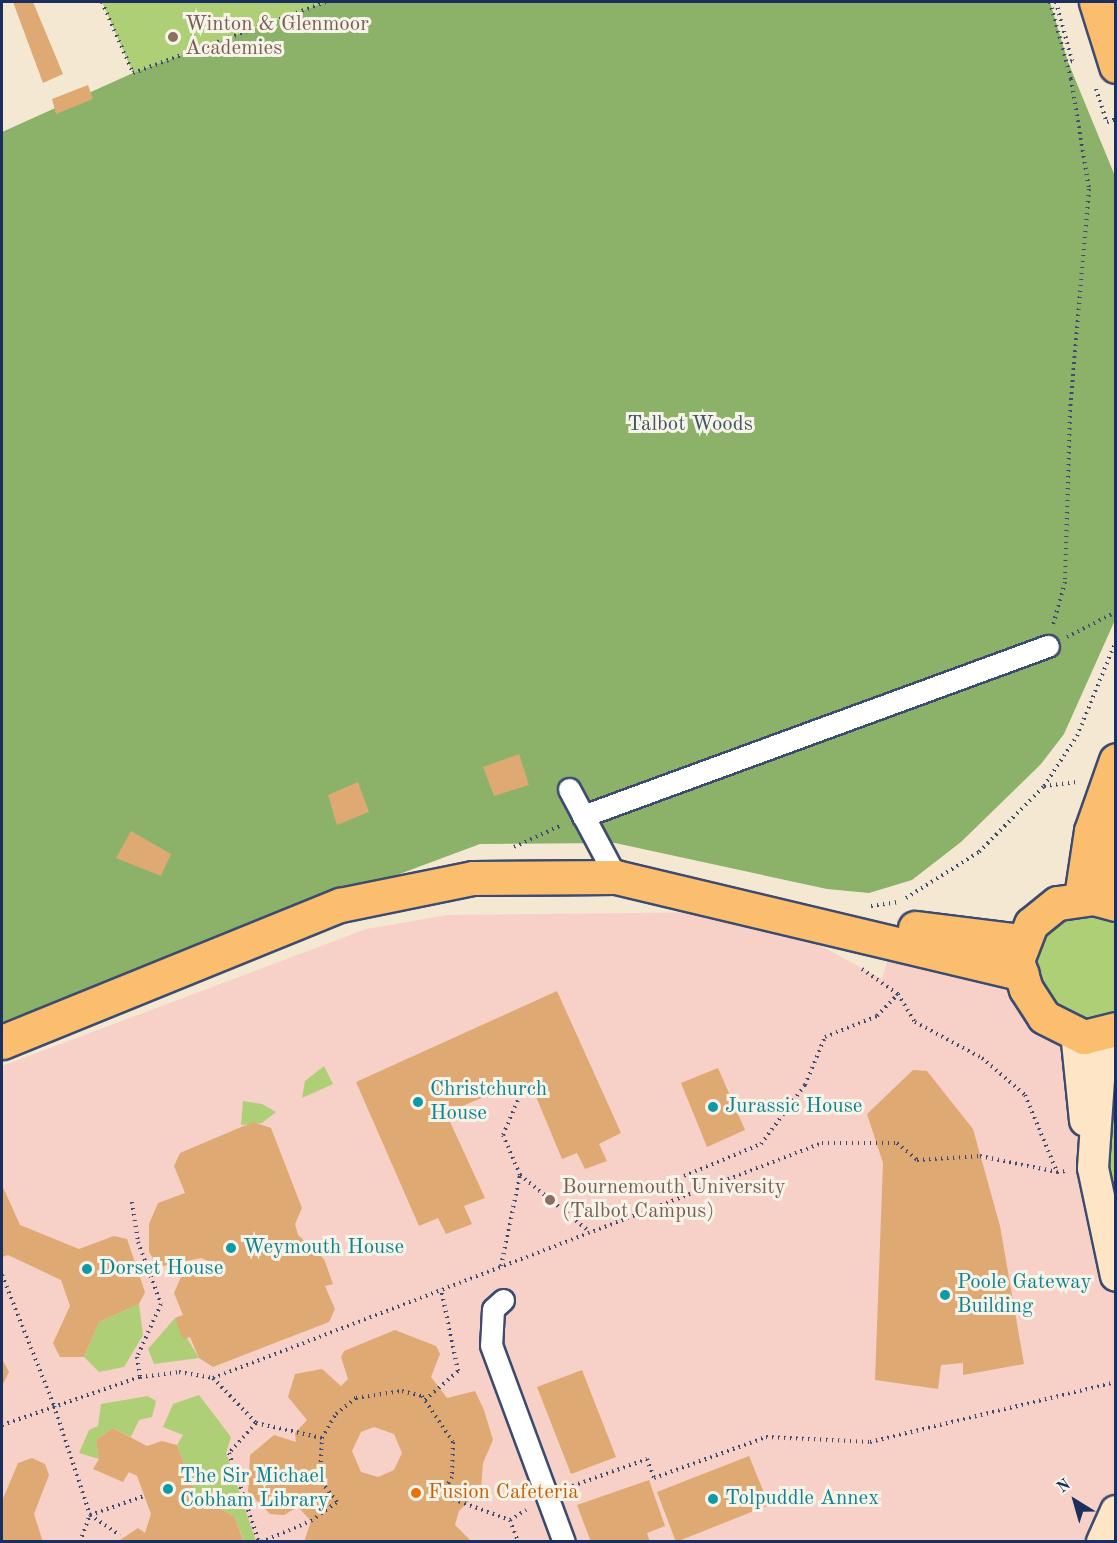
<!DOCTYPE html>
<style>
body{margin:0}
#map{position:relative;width:1117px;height:1543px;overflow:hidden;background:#f5e8d3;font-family:"Old Standard TT",serif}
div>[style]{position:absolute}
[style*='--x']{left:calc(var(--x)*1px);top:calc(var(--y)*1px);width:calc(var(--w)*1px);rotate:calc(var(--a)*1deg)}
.built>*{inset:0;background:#f7d1c7}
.green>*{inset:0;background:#afcf77}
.forest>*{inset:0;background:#8bb268}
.building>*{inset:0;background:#dea973}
.path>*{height:4px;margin-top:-2px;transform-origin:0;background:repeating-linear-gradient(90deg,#3c4b70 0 1.5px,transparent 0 6px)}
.roads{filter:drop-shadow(2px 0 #3c4b70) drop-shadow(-2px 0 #3c4b70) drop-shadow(0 2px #3c4b70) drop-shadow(0 -2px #3c4b70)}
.street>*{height:21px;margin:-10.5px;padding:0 10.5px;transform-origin:10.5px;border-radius:10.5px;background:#fff}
.secondary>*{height:30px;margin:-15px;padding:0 15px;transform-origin:15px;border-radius:15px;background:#fde5c5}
.primary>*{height:33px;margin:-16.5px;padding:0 16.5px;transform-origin:16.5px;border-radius:16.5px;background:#fabe6e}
.dots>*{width:16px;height:16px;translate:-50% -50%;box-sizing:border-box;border:3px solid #f7f3e8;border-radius:50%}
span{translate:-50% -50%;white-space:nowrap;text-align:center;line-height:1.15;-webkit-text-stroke:6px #f7f3e8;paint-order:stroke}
.education-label{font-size:21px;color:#785e54}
.left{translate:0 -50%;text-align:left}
.park-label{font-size:21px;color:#405764}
.culture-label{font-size:21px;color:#0d838f}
.food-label{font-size:21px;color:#c56008}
.frame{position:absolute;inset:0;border:3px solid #1b2f5e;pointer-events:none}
.north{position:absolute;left:1045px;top:1471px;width:60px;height:60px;-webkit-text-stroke:4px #f7f3e8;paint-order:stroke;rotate:323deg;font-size:16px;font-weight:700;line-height:24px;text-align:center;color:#1b2f5e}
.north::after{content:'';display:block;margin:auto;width:21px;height:27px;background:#1b2f5e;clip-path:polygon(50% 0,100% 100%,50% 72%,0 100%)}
</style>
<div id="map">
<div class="built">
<div style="clip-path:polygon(728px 912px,825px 948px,882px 979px,893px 941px,1022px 974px,1076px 1032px,1115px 1276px,1116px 1511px,1102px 1541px,2px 1542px,2px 1066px,366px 929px,447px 915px)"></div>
</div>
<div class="green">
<div style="clip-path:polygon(102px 2px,326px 2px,133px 73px)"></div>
<div style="clip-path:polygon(1115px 904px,1115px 1030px,1058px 1026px,1018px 950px,1031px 924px)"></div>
<div style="clip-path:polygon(324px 1066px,333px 1084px,302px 1098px,305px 1081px)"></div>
<div style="clip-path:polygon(1115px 1066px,1115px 1276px,1103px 1232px)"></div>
<div style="clip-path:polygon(243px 1101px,262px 1104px,276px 1112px,262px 1123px,241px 1125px)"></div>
<div style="clip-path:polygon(139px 1304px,143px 1335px,124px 1367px,99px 1372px,84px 1357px,99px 1322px)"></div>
<div style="clip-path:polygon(175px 1318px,199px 1358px,154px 1364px,148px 1349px)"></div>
<div style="clip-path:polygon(199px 1395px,231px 1437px,226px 1453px,256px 1541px,244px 1541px,234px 1516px,197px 1498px,177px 1445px,183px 1435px,163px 1427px,173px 1404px)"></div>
<div style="clip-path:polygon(148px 1396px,156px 1401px,152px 1417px,139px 1420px,131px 1437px,113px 1428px,96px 1440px,99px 1459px,79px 1453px,89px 1430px,98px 1426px,101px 1404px)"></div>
</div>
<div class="forest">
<div style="clip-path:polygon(326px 2px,1050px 2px,1068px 62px,1115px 176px,1115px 620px,1064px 734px,1041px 764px,961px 842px,912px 880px,869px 893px,827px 889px,615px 843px,480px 844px,2px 1022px,2px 132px,133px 73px)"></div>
</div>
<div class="building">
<div style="clip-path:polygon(13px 2px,33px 2px,63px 74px,43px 83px)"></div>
<div style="clip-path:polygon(88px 85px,93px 99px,56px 114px,52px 99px)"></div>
<div style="clip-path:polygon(519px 754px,529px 785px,494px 796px,483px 767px)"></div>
<div style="clip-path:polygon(358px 782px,369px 812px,337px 825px,328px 795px)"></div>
<div style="clip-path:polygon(131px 831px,171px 854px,161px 876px,116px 858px)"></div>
<div style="clip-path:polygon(557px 991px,621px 1133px,599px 1144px,607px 1161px,585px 1169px,577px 1153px,562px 1159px,534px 1092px,512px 1085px,446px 1113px,485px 1198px,464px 1206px,472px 1224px,446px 1234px,438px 1218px,419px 1226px,356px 1082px)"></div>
<div style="clip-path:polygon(718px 1068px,745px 1130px,707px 1147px,681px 1083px)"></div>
<div style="clip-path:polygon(913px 1070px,927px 1071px,973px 1129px,1000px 1226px,1024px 1364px,963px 1375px,963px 1363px,941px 1365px,938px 1389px,875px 1380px,883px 1163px,867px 1114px)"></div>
<div style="clip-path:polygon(253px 1122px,271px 1128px,302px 1208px,295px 1224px,298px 1235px,324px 1259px,333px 1284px,325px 1286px,335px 1309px,329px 1322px,213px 1367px,199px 1358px,190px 1337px,183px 1339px,175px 1318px,183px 1315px,174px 1293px,181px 1277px,215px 1264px,201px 1258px,158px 1267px,149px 1252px,149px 1224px,158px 1203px,185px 1193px,174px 1166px,180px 1153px)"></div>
<div style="clip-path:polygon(2px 1185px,20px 1225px,79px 1249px,114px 1236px,127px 1239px,145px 1292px,139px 1304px,99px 1322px,84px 1357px,60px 1357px,53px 1343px,70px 1306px,61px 1280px,8px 1255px,2px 1257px)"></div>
<div style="clip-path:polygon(evenodd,395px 1330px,436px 1346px,440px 1354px,431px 1377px,447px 1398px,475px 1391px,484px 1410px,493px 1440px,483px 1463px,481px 1489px,459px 1511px,455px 1525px,472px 1542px,304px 1542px,311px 1521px,298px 1507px,284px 1515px,270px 1514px,248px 1492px,250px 1455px,274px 1435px,296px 1442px,295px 1433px,307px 1420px,288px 1397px,295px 1374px,322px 1369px,341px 1386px,348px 1379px,341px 1357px,344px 1351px,395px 1330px,374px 1427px,394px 1434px,402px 1453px,394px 1470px,378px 1477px,361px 1472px,352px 1451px,361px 1432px,374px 1427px)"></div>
<div style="clip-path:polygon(2px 1359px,9px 1372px,2px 1386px)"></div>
<div style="clip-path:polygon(582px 1370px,616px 1457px,571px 1474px,537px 1387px)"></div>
<div style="clip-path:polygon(113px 1428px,147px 1446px,162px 1441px,177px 1445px,197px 1498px,234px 1516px,244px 1542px,117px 1542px,138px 1528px,145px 1533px,151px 1514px,137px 1476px,129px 1472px,123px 1482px,93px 1469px,99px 1459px,96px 1440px)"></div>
<div style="clip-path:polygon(749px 1456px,769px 1505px,676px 1542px,657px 1492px)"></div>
<div style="clip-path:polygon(32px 1458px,45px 1464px,49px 1475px,34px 1514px,43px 1542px,2px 1542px,2px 1501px,18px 1463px)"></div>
<div style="clip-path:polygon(649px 1480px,665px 1526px,647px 1533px,650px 1542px,591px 1542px,577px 1505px)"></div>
</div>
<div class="path">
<div style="--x:102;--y:2;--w:77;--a:66.4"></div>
<div style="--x:133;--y:73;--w:206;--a:-20.2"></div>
<div style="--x:1050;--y:2;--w:80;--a:74.7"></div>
<div style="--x:1071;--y:79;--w:111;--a:80.7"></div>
<div style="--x:1089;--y:189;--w:222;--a:94.9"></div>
<div style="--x:1070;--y:410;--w:172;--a:91.7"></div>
<div style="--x:1065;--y:582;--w:45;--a:105.6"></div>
<div style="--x:1056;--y:2;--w:61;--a:74.8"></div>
<div style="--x:1072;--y:61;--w:4;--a:166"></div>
<div style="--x:1096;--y:89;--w:35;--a:72"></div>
<div style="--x:1107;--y:122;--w:9;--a:-18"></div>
<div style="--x:1067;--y:637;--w:55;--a:-27"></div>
<div style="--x:1044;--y:786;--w:35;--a:-7"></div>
<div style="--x:514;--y:847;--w:53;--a:-24.6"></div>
<div style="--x:906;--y:898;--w:86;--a:-32.2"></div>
<div style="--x:979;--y:852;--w:93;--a:-45.4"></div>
<div style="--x:1044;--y:786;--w:60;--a:-56.6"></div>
<div style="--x:1077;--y:736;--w:103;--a:-67.7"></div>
<div style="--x:871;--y:906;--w:28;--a:-8"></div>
<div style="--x:862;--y:969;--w:44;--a:34.8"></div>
<div style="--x:520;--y:1175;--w:90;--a:39.2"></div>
<div style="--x:684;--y:1176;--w:83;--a:-22.6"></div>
<div style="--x:761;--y:1144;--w:74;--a:-53.3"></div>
<div style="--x:805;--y:1085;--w:52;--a:-67.4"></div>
<div style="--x:825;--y:1037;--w:56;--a:-22"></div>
<div style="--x:877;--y:1016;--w:30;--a:-46"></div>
<div style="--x:898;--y:994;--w:33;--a:59"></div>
<div style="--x:915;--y:1022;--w:76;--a:28.2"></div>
<div style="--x:982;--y:1058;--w:57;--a:40.7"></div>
<div style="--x:1025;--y:1095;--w:83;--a:67.4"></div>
<div style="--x:1057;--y:1172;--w:9;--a:-6"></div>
<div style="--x:132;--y:1202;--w:40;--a:81.5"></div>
<div style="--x:138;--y:1242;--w:66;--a:69.6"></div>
<div style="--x:161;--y:1304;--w:58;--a:114.4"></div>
<div style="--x:137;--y:1357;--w:20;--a:81"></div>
<div style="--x:501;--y:1266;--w:93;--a:-78.2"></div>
<div style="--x:520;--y:1175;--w:43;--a:-113"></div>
<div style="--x:503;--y:1135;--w:51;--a:-66.9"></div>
<div style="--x:2;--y:1275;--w:141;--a:68.3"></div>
<div style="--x:54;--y:1406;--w:115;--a:71.7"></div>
<div style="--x:90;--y:1515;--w:36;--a:34"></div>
<div style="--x:213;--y:1378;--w:62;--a:46.3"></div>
<div style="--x:256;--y:1423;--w:68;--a:12.8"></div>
<div style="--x:322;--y:1438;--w:28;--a:-60"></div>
<div style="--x:336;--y:1414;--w:26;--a:-39"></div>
<div style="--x:356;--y:1398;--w:47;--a:-8.7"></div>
<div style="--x:402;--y:1391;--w:21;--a:14"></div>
<div style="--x:422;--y:1396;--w:55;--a:56"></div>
<div style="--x:453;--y:1442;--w:35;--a:92"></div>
<div style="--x:452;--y:1477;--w:21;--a:119"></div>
<div style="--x:442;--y:1495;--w:72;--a:20.2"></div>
<div style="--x:510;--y:1520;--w:23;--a:70"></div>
<div style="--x:425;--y:1400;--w:44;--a:-41.3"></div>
<div style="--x:458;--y:1371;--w:84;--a:-101.7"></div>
<div style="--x:256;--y:1423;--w:40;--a:132"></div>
<div style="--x:229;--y:1453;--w:94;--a:71.4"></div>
<div style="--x:2;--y:1425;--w:146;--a:-19.2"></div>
<div style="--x:140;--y:1377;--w:39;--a:-7"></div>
<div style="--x:179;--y:1372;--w:35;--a:10"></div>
<div style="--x:213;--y:1378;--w:653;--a:-21.1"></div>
<div style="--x:822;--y:1143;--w:75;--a:0"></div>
<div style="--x:897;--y:1143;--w:26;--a:40"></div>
<div style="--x:917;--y:1160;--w:63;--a:-3.6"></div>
<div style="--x:980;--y:1156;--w:79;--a:11.7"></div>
<div style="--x:567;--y:1488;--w:85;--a:-19.9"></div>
<div style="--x:647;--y:1459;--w:20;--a:70"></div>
<div style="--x:654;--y:1478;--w:119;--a:-20.1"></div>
<div style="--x:766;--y:1437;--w:104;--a:2.8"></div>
<div style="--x:870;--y:1442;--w:253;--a:-13.7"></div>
<div style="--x:510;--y:1520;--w:19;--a:-32"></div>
<div style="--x:80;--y:1542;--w:29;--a:-70"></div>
<div style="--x:90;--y:1515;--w:57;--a:-19.4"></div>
<div style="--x:261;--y:1542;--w:54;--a:-22.8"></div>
<div style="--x:311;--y:1521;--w:32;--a:-36"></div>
<div style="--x:337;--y:1502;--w:28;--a:-128"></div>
<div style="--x:320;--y:1480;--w:42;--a:-87.3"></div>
</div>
<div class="roads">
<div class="street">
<div style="--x:569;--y:789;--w:100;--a:61.9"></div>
<div style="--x:583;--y:816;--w:495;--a:-20.1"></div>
<div style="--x:503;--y:1300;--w:13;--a:138"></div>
<div style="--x:493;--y:1309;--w:36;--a:93"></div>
<div style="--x:491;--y:1345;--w:210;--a:69.7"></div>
</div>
<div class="secondary">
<div style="--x:1076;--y:1032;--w:89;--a:84.2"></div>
<div style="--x:1102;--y:1036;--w:132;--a:93.9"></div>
<div style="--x:1093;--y:1168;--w:110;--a:78"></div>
<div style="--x:1102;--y:1542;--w:34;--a:-66"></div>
</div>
<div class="primary">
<div style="--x:1096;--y:2;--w:67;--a:72.6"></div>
<div style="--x:1081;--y:897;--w:67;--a:-81.4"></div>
<div style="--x:1091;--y:831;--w:75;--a:-70.6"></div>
<div style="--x:1107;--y:901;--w:89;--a:-84.2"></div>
<div style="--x:1116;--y:904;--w:23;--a:-165"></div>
<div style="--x:1094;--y:898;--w:37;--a:172"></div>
<div style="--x:1057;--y:903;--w:33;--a:141"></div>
<div style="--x:1031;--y:924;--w:39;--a:111"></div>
<div style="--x:1017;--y:960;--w:30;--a:73"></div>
<div style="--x:1026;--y:989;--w:33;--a:57"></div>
<div style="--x:1044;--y:1017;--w:45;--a:26.6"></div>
<div style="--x:1084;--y:1037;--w:33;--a:-14"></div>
<div style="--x:915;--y:928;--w:107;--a:7"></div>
<div style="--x:2;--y:1042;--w:365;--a:-22.1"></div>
<div style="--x:340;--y:905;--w:136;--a:-11.5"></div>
<div style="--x:473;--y:878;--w:143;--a:-0.4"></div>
<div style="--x:616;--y:877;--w:417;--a:13.4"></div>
</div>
</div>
<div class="dots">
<div style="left:173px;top:37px;background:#8d6e63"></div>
<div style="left:418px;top:1102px;background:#0f9aa8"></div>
<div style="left:713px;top:1107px;background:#0f9aa8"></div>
<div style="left:550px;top:1200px;background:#8d6e63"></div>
<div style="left:231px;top:1248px;background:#0f9aa8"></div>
<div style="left:87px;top:1269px;background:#0f9aa8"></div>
<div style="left:945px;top:1295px;background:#0f9aa8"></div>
<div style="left:168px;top:1489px;background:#0f9aa8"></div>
<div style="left:416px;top:1493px;background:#e8710a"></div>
<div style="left:713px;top:1499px;background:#0f9aa8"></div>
</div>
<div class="education-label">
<span class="left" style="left:185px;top:37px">Winton &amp; Glenmoor<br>Academies</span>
<span class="left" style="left:562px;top:1200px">Bournemouth University<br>(Talbot Campus)</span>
</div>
<div class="park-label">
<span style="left:690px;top:425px">Talbot Woods</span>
</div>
<div class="culture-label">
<span class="left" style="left:430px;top:1102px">Christchurch<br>House</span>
<span class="left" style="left:725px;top:1107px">Jurassic House</span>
<span class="left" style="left:243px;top:1248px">Weymouth House</span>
<span class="left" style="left:99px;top:1269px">Dorset House</span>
<span class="left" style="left:957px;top:1295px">Poole Gateway<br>Building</span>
<span class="left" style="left:180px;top:1489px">The Sir Michael<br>Cobham Library</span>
<span class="left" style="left:725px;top:1499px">Tolpuddle Annex</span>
</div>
<div class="food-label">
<span class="left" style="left:428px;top:1493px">Fusion Cafeteria</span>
</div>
<div class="frame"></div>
<div class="north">N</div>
</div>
